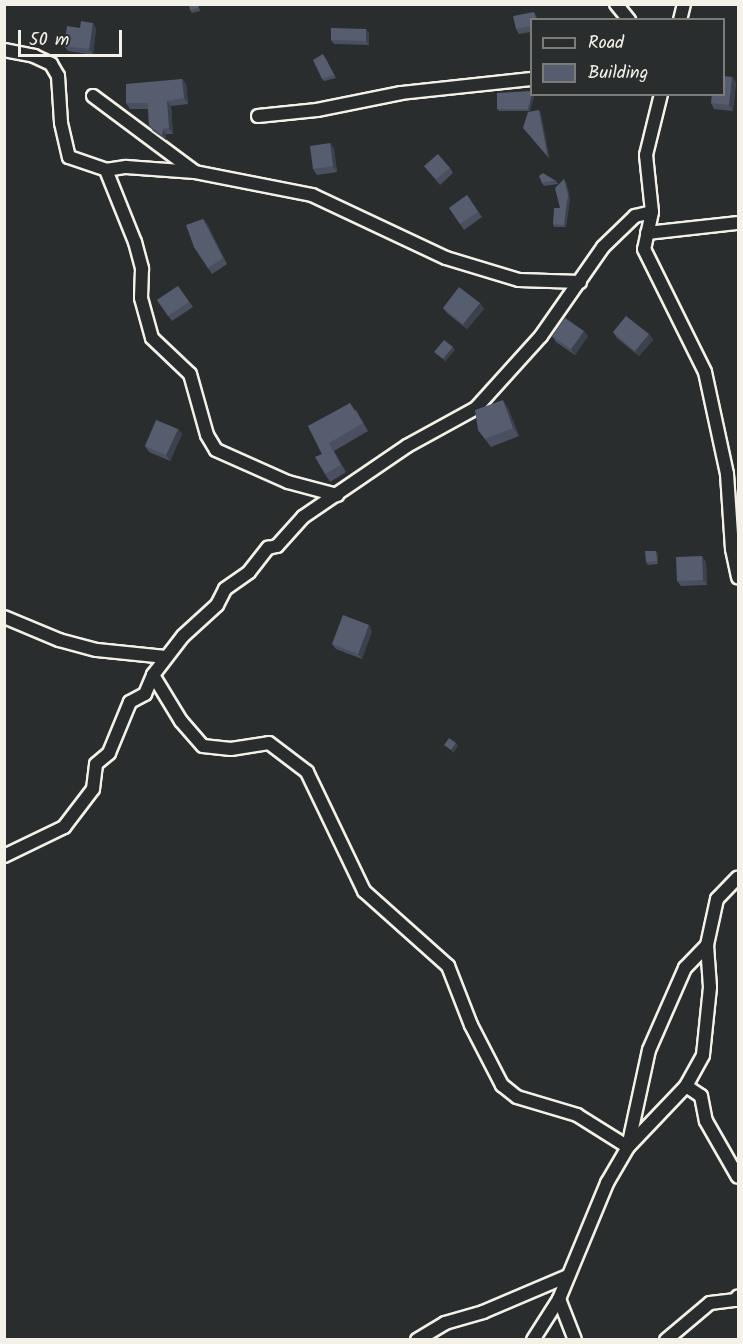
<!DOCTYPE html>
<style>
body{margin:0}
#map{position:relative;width:743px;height:1344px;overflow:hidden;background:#2a2d2e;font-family:Kalam,sans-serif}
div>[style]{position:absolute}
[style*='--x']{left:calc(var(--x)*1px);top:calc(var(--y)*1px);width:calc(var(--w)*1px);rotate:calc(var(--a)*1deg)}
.roads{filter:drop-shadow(2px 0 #f4f1e8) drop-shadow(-2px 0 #f4f1e8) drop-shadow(0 2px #f4f1e8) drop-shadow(0 -2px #f4f1e8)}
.minor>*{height:12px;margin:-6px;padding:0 6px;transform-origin:6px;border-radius:6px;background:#2a2d2e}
.wall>*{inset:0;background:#4a505f}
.shaded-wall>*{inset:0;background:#3c414e}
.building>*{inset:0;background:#565d6f}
span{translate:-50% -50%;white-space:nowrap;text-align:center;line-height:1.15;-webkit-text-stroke:4.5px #2a2d2e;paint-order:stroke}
.frame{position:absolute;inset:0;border:6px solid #f4f1e8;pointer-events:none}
.legend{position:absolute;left:530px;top:18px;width:195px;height:78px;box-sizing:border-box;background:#2a2d2e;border:2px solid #7b7b78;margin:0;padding:8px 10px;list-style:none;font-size:18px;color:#f4f1e8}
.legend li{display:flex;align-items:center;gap:12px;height:30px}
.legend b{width:30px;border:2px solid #7b7b78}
.scale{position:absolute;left:18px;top:30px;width:104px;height:27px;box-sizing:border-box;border:3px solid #f4f1e8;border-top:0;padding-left:8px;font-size:18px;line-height:21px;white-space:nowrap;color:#f4f1e8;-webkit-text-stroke:4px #2a2d2e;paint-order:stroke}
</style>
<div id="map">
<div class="roads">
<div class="minor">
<div style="--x:616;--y:4;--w:21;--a:51"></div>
<div style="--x:680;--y:20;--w:16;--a:-76"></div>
<div style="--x:4;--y:50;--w:31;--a:11"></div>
<div style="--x:34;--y:56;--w:19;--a:25"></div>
<div style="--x:51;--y:64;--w:14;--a:60"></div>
<div style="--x:58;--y:76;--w:47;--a:86.3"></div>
<div style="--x:61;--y:123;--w:35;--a:77"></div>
<div style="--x:69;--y:157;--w:39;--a:19"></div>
<div style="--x:106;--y:170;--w:20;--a:-9"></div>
<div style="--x:126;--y:167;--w:69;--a:4.1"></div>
<div style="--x:195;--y:172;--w:119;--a:11.1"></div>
<div style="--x:312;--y:195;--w:148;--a:25.2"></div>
<div style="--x:446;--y:258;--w:76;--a:16.8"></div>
<div style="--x:519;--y:280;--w:61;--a:1.9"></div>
<div style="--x:661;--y:94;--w:63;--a:103.8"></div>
<div style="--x:646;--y:155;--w:57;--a:84"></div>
<div style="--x:652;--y:212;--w:38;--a:102"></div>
<div style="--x:644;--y:249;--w:137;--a:63.6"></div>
<div style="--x:705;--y:372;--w:104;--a:77.8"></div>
<div style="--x:727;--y:474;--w:75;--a:86.2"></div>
<div style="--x:732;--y:549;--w:29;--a:78"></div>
<div style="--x:93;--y:96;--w:127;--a:36.7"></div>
<div style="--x:258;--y:116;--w:59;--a:-5.8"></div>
<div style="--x:317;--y:110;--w:86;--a:-11.4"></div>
<div style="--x:401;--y:93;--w:132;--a:-6.1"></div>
<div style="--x:106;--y:170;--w:78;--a:68.1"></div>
<div style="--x:135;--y:242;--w:28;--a:75"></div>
<div style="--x:142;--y:269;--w:29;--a:92"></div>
<div style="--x:141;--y:298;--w:41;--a:74.6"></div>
<div style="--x:152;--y:338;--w:52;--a:43.5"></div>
<div style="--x:190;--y:374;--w:63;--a:74.4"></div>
<div style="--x:207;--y:435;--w:17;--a:59"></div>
<div style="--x:216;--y:450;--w:79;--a:24"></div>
<div style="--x:288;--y:482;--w:51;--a:14.9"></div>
<div style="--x:647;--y:233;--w:92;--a:-6.3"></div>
<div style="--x:4;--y:617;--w:60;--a:22.7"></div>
<div style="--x:59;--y:640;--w:39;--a:15"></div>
<div style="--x:97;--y:650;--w:69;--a:5.8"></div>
<div style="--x:153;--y:675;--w:54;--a:58.7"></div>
<div style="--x:181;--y:721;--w:33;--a:49"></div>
<div style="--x:203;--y:746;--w:28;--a:6"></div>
<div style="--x:231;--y:749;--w:38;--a:-9"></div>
<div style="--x:269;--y:743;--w:48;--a:37.3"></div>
<div style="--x:307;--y:772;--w:132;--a:64.4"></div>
<div style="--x:364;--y:891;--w:113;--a:41.8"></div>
<div style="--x:448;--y:966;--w:63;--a:68.7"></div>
<div style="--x:471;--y:1025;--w:68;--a:62.7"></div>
<div style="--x:502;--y:1085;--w:19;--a:39"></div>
<div style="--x:517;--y:1097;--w:63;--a:16.7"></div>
<div style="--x:577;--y:1115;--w:60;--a:32.1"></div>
<div style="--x:628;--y:1147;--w:99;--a:-77.8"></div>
<div style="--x:649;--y:1050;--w:90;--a:-66.3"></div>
<div style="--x:685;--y:968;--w:32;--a:-46"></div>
<div style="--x:4;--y:856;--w:67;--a:-25.8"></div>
<div style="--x:64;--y:827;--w:48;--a:-52.7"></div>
<div style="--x:93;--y:789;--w:25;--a:-83"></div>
<div style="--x:96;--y:764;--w:17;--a:-40"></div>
<div style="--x:109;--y:753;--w:55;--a:-67.6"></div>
<div style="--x:130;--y:702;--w:17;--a:-28"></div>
<div style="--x:145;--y:694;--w:21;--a:-67"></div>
<div style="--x:153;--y:675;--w:49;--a:-52.4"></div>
<div style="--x:183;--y:636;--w:46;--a:-42.4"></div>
<div style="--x:217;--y:605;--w:18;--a:-63"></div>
<div style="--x:225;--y:589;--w:29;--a:-35"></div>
<div style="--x:249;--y:572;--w:31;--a:-52"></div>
<div style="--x:268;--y:548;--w:9;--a:-13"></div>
<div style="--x:277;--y:546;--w:39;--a:-48"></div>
<div style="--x:303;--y:517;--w:126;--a:-34.3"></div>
<div style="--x:407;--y:446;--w:79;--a:-28.8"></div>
<div style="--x:476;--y:408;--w:97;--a:-47.9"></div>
<div style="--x:541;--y:336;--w:108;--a:-55.1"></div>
<div style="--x:603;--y:247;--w:45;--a:-44.1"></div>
<div style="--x:635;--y:216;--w:17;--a:-13"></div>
<div style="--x:686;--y:1086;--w:18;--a:34"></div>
<div style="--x:701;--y:1096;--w:25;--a:79"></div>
<div style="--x:706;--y:1121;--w:64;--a:60.3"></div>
<div style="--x:559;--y:1299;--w:44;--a:68.7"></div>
<div style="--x:417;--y:1340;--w:33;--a:-31"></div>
<div style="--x:445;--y:1323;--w:40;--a:-16"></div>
<div style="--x:483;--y:1312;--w:92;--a:-23"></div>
<div style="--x:533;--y:1340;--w:49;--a:-57.6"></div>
<div style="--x:559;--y:1299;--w:126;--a:-67.5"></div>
<div style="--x:607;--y:1183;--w:42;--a:-59.7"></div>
<div style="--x:628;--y:1147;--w:84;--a:-46.4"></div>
<div style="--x:686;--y:1086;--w:35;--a:-61"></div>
<div style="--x:703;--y:1055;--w:68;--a:-84.1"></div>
<div style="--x:710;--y:987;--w:42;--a:-94.1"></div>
<div style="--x:707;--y:945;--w:47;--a:-77.7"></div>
<div style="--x:717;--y:899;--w:30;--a:-46"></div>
<div style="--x:666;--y:1340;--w:57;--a:-40.1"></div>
<div style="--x:710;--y:1303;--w:26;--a:-7"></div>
<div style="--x:736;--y:1300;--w:4;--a:-63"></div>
</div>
</div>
<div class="wall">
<div style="clip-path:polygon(189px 4px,198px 4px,200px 11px,192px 13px,190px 10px)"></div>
<div style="clip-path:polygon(534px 12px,538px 20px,531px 20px,531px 32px,519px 34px,516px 29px)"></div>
<div style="clip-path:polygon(80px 28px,96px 28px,93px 55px,68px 51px,64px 46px)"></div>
<div style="clip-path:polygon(369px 33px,369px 45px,334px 44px,331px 40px)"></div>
<div style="clip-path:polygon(325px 57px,336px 78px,324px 81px,322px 79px)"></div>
<div style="clip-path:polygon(732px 77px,736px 82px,733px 111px,714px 109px,711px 103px)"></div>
<div style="clip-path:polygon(182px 79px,186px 84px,188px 104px,171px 106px,173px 134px,166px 134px,166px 140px,153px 131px,149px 125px,148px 109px,130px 109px,126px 103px)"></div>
<div style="clip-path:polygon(531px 91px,530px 111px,499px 111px,497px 109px)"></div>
<div style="clip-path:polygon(330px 143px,334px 149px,337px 172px,317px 175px,313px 169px)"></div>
<div style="clip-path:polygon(424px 166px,450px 168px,453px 173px,440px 185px)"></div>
<div style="clip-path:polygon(556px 181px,558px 184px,544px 186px,542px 183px)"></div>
<div style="clip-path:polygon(566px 182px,570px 198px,566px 227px,554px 227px,553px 224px,560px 208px)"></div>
<div style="clip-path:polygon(467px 195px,482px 217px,464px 230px,449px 208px)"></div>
<div style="clip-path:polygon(203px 219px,207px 224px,227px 264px,212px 274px,194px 247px)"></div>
<div style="clip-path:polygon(178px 286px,193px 307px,172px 321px,157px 300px)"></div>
<div style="clip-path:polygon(480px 303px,484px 309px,467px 329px,447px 313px,443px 308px)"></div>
<div style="clip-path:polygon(613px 332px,649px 334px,653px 340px,639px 356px,617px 338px)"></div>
<div style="clip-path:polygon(552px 336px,588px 336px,575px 355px,556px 342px)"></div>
<div style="clip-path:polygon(508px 408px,519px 436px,491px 447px,478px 430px)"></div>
<div style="clip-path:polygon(356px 410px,368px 431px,334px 451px,346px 472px,330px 482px,325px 474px,322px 454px,308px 426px)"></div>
<div style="clip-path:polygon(178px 429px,182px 434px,170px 461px,149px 452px,145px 446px)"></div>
<div style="clip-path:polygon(658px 553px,658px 564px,648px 565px,646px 562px)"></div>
<div style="clip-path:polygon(706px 562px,707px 585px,681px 586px,677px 581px)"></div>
<div style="clip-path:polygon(372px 631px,362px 659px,336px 649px,332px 644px)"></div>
</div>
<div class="shaded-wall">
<div style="clip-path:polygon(93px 23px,96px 28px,93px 55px,89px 49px)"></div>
<div style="clip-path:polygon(366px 29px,369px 33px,369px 45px,366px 41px)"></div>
<div style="clip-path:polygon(732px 77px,736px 82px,733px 111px,729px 105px)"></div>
<div style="clip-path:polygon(182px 79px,186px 84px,188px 104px,184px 98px)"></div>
<div style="clip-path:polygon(532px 94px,535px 94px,530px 111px,528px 109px)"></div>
<div style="clip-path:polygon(167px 101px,171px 106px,173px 134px,169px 128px)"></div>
<div style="clip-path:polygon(539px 110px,541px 113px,550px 160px,548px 157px)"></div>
<div style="clip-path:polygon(163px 129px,166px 134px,166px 140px,162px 135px)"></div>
<div style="clip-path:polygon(330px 143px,334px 149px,337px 172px,333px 166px)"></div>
<div style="clip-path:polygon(564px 179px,566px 182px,570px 198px,566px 227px,564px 225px)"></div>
<div style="clip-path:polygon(203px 219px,207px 224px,227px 264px,223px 258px)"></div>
<div style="clip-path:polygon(480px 303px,484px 309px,467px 329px,463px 324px)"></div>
<div style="clip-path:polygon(584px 331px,588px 336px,575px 355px,571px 349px)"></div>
<div style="clip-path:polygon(649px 334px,653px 340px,639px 356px,635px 351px)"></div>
<div style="clip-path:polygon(453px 347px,455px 350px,445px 362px,443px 359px)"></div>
<div style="clip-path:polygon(503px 400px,508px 408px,519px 436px,513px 428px)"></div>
<div style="clip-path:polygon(178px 429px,182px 434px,170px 461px,166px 455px)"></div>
<div style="clip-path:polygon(329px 443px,334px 451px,346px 472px,341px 465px)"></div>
<div style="clip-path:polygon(656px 551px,658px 553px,658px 564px,657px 561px)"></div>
<div style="clip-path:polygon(702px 556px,706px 562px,707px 585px,703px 580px)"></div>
<div style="clip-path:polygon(369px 625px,372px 631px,362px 659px,358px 654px)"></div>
<div style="clip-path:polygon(456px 743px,458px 746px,453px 753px,451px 750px)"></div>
</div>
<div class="building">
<div style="clip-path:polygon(189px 4px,197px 4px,198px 8px,190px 10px)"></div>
<div style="clip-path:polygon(534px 12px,536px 20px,531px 20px,531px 26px,516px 29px,513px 16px)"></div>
<div style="clip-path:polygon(81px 21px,93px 23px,89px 49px,64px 46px,67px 26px,80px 28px)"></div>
<div style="clip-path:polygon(331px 28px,366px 29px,366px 41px,331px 40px)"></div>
<div style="clip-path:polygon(323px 54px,334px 75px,322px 79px,313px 60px)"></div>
<div style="clip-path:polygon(723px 76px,732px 77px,729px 105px,711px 103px,712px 94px,723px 94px)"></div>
<div style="clip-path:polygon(182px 79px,184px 98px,167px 101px,169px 128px,163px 129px,162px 135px,149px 125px,148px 103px,126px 103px,126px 84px)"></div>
<div style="clip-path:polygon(531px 91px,531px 94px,532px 94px,528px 109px,497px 109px,497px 93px)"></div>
<div style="clip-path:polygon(539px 110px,548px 157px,523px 128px,528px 112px)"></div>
<div style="clip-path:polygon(330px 143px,333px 166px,313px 169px,310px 146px)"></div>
<div style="clip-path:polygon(438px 154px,450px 168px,436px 179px,424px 166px)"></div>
<div style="clip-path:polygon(543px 173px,556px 181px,542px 183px,539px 176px)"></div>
<div style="clip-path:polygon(564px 179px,568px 195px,564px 225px,553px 224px,554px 208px,560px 208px,555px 188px)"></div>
<div style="clip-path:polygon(467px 195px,478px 212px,460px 224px,449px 208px)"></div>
<div style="clip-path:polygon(203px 219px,223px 258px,208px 268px,194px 247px,186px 225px)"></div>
<div style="clip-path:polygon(178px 286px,189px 302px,168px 316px,157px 300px)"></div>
<div style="clip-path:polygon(459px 287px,480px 303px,463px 324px,443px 308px)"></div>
<div style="clip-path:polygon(626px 316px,649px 334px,635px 351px,613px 332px)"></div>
<div style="clip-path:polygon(565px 318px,584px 331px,571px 349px,552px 336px)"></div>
<div style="clip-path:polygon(444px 340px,453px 347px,443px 359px,434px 352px)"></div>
<div style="clip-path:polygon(503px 400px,513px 428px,485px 439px,478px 430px,475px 410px)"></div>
<div style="clip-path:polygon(350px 403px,363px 423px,329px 443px,341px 465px,325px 474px,315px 457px,322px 454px,308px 426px)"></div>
<div style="clip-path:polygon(156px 420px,178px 429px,166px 455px,145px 446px)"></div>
<div style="clip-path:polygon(645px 551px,656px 551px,657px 561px,646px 562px)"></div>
<div style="clip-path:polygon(702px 556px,703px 580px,677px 581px,676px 557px)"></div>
<div style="clip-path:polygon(343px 615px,369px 625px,358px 654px,332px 644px)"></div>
<div style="clip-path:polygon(449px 738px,456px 743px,451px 750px,444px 745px)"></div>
</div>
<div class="frame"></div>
<ul class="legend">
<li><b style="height:8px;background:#2a2d2e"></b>Road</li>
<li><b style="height:16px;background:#565d6f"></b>Building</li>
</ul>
<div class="scale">50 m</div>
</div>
